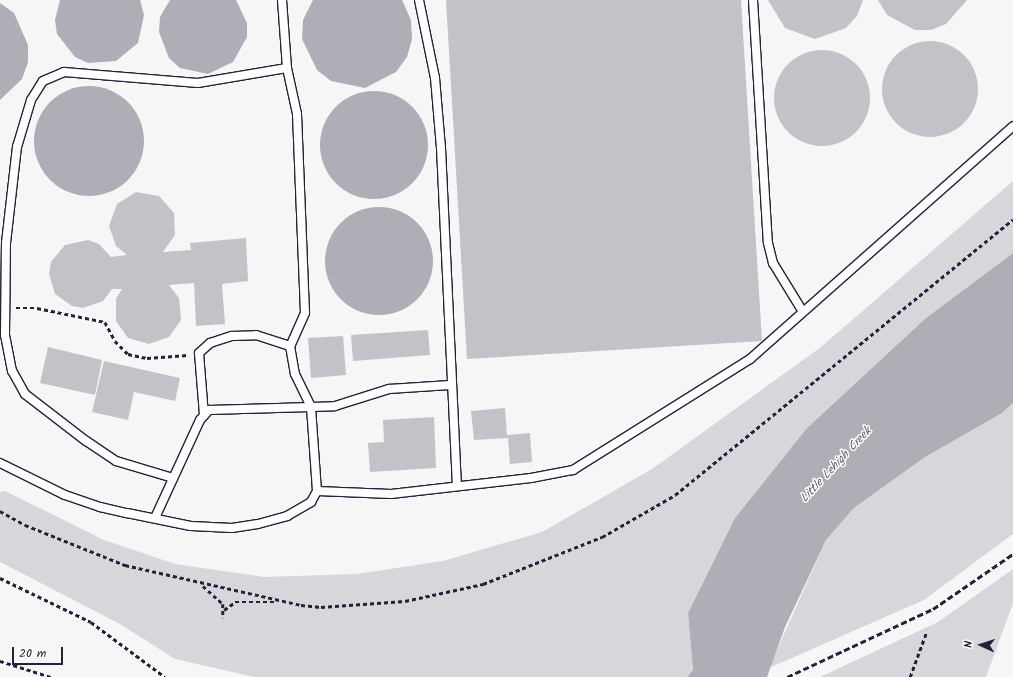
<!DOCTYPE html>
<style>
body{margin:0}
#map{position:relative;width:1013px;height:677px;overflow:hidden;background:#f6f6f7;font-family:Kalam,sans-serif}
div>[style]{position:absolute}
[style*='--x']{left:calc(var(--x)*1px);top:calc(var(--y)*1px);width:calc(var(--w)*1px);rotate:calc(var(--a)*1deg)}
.green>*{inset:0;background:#d7d7db}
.water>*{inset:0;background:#aeaeb7}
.round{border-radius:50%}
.building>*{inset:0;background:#c2c2c9}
.path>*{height:2.5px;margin-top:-1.25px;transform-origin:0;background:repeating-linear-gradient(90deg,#22223b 0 4px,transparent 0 7px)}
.roads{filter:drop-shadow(1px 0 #22223b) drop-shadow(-1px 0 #22223b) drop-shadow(0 1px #22223b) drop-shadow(0 -1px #22223b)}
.lane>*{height:8px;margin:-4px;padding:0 4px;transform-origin:4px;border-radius:4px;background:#fff}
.rail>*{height:3px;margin-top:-1.5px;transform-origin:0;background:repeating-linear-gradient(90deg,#22223b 0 6px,transparent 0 9px)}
span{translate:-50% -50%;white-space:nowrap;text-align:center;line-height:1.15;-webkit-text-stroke:3px #fff;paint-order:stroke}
.water-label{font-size:12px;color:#5a5a6d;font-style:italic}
.north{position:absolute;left:961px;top:625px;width:40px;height:40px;-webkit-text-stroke:3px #fff;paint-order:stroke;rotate:273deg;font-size:11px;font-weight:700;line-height:16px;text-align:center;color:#22223b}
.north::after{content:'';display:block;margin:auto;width:14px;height:18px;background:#22223b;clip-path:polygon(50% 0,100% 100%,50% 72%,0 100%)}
.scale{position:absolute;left:12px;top:647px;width:51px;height:18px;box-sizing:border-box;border:2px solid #22223b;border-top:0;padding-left:5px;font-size:12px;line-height:14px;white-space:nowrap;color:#22223b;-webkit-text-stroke:3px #fff;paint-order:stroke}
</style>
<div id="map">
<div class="green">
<div style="clip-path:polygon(1013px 181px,1013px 253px,926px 318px,807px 428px,735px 518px,688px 613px,693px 671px,687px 677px,254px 677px,175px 659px,120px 624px,0 562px,0 492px,5px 491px,104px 540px,175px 564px,264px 577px,357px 574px,443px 561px,542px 532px,652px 469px,821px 347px)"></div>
<div style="clip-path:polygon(1013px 403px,1013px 534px,924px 600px,769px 668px,826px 540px,854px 508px,925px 457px,1002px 413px)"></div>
<div style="clip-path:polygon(1013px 569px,1013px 603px,986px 677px,820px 677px,938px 622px)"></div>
</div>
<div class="water">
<div style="clip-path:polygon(60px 0,140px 0,144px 15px,138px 43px,116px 61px,88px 63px,75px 57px,57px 34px,55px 20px)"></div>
<div style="clip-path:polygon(170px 0,236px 0,247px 23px,247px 37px,233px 62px,208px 74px,180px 68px,169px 58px,159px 32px,160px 17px)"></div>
<div style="clip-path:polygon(313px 0,402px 0,411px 20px,412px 39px,407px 57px,396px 72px,365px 88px,331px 81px,317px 70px,302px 39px,303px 20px)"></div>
<div style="clip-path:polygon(0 3px,14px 13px,28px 45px,28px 62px,22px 79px,0 100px)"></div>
<div class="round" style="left:34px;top:86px;width:110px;height:110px"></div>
<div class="round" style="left:320px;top:91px;width:108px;height:108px"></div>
<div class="round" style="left:325px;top:207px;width:108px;height:108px"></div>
<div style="clip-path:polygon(1013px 253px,1013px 403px,1002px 413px,925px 457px,854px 508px,826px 540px,785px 627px,767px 677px,687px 677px,693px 670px,688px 613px,735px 518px,807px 428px,926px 318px)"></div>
</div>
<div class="building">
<div style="clip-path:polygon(446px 0,741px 0,762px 341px,467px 359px)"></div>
<div style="clip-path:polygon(768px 0,863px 0,857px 16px,846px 28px,815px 39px,785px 28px)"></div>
<div style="clip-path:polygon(878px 0,967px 0,946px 24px,931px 30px,915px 30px,887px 15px)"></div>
<div class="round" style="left:882px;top:41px;width:96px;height:96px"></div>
<div class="round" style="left:774px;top:50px;width:96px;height:96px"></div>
<div style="clip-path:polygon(136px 192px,159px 196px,174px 213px,175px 235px,163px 252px,191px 250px,190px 243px,246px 238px,248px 281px,222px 284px,225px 324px,196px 326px,194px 283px,169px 285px,179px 298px,181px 320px,169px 337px,149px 344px,128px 338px,116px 321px,116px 299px,122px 289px,112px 289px,103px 301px,83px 308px,72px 306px,55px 294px,49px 274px,51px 262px,65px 245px,88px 240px,99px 244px,111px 257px,127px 255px,116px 246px,109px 226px,117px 204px)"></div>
<div style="clip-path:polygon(428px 330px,430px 355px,353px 361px,351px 335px)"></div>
<div style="clip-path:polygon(343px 336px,346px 375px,311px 378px,308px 338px)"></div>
<div style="clip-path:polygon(48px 347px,102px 360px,95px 395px,40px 383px)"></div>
<div style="clip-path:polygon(104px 361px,180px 378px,175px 401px,134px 392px,128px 420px,92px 412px)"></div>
<div style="clip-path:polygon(505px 408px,507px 435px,530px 433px,532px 462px,510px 464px,508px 438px,474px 440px,471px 411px)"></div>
<div style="clip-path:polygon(434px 417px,436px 468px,370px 472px,368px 443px,384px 442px,383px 420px)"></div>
</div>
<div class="path">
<div style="--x:16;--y:308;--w:21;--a:0"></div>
<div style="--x:37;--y:308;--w:69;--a:11.6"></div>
<div style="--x:105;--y:322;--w:21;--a:62"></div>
<div style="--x:115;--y:341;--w:18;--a:45"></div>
<div style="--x:128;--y:354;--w:19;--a:12"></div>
<div style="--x:147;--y:358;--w:41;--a:-4.2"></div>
<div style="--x:0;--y:511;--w:29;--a:29"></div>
<div style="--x:25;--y:525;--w:108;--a:21.8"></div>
<div style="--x:125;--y:565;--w:180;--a:12.8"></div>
<div style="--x:301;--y:605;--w:20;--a:6"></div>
<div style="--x:321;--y:607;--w:84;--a:-4.1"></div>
<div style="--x:405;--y:601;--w:80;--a:-12.3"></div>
<div style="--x:483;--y:584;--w:128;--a:-21.6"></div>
<div style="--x:602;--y:537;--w:84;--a:-29.9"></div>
<div style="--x:675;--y:495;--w:436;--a:-39.2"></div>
<div style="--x:0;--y:578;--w:101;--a:25.8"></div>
<div style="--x:91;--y:622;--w:92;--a:36.6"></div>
<div style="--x:203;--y:586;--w:27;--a:42"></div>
<div style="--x:223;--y:604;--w:14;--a:90"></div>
<div style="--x:224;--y:610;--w:14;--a:-36"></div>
<div style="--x:235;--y:602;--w:40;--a:0"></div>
<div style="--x:0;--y:661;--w:53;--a:17.4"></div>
<div style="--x:910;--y:677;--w:47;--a:-70"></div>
</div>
<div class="roads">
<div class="lane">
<div style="--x:419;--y:0;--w:80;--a:78.4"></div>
<div style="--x:435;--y:78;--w:70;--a:85.1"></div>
<div style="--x:441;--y:148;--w:337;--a:87.3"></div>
<div style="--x:753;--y:0;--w:243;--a:86.5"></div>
<div style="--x:768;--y:243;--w:21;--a:76"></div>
<div style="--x:773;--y:263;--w:57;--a:58.5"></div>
<div style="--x:287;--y:68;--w:47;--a:77.7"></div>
<div style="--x:297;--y:114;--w:199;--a:87.7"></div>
<div style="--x:305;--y:313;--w:36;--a:114"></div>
<div style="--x:290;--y:346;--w:28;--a:80"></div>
<div style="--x:295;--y:374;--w:37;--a:64"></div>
<div style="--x:311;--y:407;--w:24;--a:-2"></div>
<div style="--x:335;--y:406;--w:57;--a:-17.5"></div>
<div style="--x:389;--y:389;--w:61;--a:-3.8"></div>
<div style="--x:204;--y:415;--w:62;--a:-94.6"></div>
<div style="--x:199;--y:353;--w:15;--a:-42"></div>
<div style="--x:210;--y:343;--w:23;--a:-18"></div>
<div style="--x:232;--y:336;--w:24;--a:-2"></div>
<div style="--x:256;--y:335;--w:36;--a:18"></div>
<div style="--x:0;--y:463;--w:72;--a:26.2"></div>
<div style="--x:65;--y:495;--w:37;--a:19"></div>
<div style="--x:100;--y:507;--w:28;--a:13"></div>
<div style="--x:127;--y:513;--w:65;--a:11.5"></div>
<div style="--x:191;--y:526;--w:41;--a:2.8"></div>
<div style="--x:232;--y:528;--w:26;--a:-9"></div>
<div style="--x:258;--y:524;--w:30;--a:-15"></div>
<div style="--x:287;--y:516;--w:28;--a:-30"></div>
<div style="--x:311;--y:502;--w:13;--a:-61"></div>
<div style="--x:317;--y:491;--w:84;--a:-94.1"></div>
<div style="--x:311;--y:407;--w:102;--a:178.3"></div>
<div style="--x:209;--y:410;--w:13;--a:132"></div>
<div style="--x:200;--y:420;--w:108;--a:114.7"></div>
<div style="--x:173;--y:478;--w:59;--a:-163.4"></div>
<div style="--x:116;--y:461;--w:36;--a:-146"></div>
<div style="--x:86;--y:441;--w:77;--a:-142.4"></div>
<div style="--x:25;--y:394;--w:26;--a:-119"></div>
<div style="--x:12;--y:371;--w:37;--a:-101"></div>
<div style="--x:5;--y:335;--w:92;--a:-89.4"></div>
<div style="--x:6;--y:243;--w:97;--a:-83.5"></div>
<div style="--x:17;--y:147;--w:49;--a:-73.4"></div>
<div style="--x:31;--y:100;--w:22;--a:-58"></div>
<div style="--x:43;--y:81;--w:23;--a:-23"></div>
<div style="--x:64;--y:72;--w:134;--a:4.7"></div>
<div style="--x:198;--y:83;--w:90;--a:-9.6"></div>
<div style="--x:287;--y:68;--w:68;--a:-94.2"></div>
<div style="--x:317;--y:491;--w:74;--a:2.3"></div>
<div style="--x:391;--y:494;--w:141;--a:-6.5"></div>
<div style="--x:531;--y:478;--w:43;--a:-10.8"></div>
<div style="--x:573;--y:470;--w:209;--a:-32.1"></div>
<div style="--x:750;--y:359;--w:351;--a:-41.5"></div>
</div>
</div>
<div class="rail">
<div style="--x:787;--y:677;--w:161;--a:-25"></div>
<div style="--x:933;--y:609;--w:97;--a:-34.5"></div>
</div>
<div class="water-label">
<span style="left:836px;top:465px;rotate:-47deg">Little Lehigh Creek</span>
</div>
<div class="north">N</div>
<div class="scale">20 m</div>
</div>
